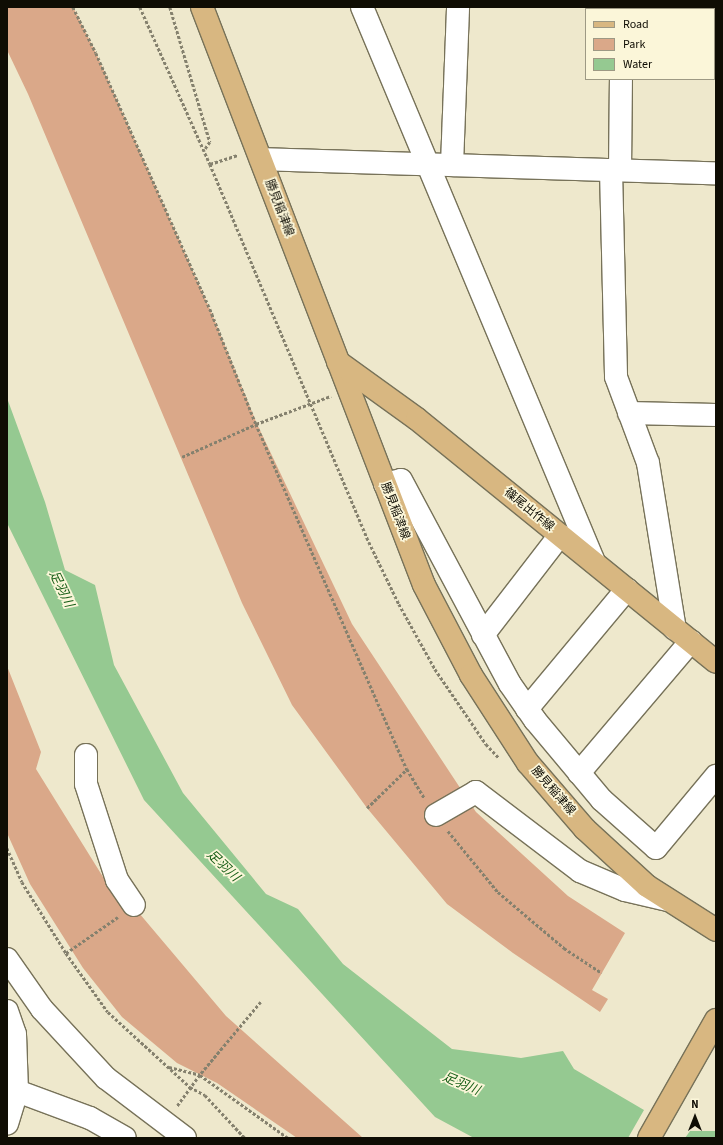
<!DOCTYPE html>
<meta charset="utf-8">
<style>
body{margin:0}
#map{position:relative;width:723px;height:1145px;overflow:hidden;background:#eee8cc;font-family:"Source Sans 3","Noto Sans JP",sans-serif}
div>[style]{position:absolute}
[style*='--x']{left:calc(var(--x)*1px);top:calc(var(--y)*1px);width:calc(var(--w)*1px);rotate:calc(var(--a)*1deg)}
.green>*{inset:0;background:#daa889}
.water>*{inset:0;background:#95c991}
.path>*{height:2.5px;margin-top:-1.25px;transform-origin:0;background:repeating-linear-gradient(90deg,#85816e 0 3px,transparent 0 5px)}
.roads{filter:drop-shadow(1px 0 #777259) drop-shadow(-1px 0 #777259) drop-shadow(0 1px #777259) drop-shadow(0 -1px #777259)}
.minor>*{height:22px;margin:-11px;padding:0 11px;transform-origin:11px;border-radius:11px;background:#fff}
.major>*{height:22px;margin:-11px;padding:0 11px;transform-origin:11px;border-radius:11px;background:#d8b781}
span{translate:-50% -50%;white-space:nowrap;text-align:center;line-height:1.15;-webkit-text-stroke:3.5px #fbf6d9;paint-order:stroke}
.street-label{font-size:12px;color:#0f0d04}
.water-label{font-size:13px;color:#165e17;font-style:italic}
.frame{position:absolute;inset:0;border:8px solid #0f0d04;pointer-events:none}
.legend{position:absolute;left:585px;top:8px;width:130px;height:72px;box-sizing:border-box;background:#fbf6d9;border:1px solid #9d9984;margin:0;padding:5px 7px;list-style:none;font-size:12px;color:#0f0d04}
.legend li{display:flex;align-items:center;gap:8px;height:20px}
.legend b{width:20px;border:1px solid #9d9984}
.north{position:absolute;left:675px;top:1097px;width:40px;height:40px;-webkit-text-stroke:3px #fbf6d9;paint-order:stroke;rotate:0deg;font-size:11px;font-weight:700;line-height:16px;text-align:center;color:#0f0d04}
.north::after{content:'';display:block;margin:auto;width:14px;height:18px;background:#0f0d04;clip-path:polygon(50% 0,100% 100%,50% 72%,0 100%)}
</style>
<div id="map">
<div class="green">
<div style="clip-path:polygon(7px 7px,73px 7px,96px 53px,212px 314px,257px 424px,352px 624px,476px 812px,568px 896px,625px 933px,592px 990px,608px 999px,600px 1012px,513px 953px,447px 904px,367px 808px,292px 705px,242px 603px,28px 94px,7px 50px)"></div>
<div style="clip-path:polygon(7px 666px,41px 752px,36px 769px,108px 885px,139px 913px,226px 1016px,363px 1138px,297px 1138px,217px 1083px,177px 1063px,122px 1017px,83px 968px,30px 884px,7px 833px)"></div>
</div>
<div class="water">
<div style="clip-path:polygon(7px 398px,45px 502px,65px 570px,95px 585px,114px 665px,183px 793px,266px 894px,298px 909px,343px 964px,452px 1049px,521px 1058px,563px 1051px,574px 1069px,644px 1110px,628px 1138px,474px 1138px,435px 1117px,144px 800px,7px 523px)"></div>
<div style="clip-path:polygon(690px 1131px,716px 1131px,716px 1138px,685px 1138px)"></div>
</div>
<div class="path">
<div style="--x:73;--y:7;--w:51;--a:63.4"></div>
<div style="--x:96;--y:53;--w:286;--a:66"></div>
<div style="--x:212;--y:314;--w:118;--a:68.2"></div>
<div style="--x:256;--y:424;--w:377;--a:66.4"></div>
<div style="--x:407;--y:769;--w:35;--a:59"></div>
<div style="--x:140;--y:7;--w:172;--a:66"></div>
<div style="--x:210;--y:164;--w:410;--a:67.2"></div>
<div style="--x:369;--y:542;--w:69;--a:64.2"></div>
<div style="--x:399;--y:604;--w:74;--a:61"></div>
<div style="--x:435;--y:669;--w:91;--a:55.8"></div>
<div style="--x:486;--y:744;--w:19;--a:47"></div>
<div style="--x:170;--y:7;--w:141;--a:73.5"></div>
<div style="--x:210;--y:142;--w:11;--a:124"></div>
<div style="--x:210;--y:164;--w:29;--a:-18"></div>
<div style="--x:182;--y:457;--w:81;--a:-24"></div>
<div style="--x:256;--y:424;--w:80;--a:-20.5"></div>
<div style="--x:367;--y:808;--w:56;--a:-44.3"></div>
<div style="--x:448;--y:831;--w:79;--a:50.7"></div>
<div style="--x:498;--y:892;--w:87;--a:40.3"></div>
<div style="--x:564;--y:948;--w:45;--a:33.3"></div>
<div style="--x:7;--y:848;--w:37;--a:66"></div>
<div style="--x:22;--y:882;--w:84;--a:58.2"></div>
<div style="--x:66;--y:953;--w:72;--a:54.6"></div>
<div style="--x:108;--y:1012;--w:111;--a:42.4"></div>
<div style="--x:190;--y:1087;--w:17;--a:28"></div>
<div style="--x:205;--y:1095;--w:59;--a:47.1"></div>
<div style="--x:66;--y:953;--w:63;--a:-34.7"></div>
<div style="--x:261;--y:1002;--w:95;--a:129.9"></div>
<div style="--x:200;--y:1075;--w:108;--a:35.6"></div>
<div style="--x:169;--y:1067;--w:32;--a:14"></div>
<div style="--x:200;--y:1075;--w:39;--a:126"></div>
</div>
<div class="roads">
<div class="minor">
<div style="--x:362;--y:7;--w:602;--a:67.31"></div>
<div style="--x:622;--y:9;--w:2;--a:-90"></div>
<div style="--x:261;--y:159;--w:455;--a:1.8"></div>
<div style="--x:452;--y:165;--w:158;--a:-87.8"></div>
<div style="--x:611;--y:170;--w:207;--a:88.6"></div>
<div style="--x:616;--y:377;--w:92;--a:69.6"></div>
<div style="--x:648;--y:463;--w:168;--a:80.8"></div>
<div style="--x:620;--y:170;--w:91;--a:-89.4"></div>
<div style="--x:629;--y:413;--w:87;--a:1.3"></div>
<div style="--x:385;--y:484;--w:16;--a:-14"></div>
<div style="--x:401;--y:480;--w:231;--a:61.9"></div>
<div style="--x:510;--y:684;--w:44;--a:55.2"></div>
<div style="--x:535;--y:720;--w:104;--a:50.1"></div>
<div style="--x:602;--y:800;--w:72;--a:41.6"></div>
<div style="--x:656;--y:848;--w:94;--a:-50.2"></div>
<div style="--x:483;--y:635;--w:126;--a:-52.4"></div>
<div style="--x:527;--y:709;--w:156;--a:-50.2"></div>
<div style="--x:86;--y:755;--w:29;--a:90"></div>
<div style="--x:86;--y:784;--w:101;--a:72.1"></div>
<div style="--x:117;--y:880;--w:30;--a:56"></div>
<div style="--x:579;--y:773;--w:173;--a:-49.7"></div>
<div style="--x:436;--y:815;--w:46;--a:-29.9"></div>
<div style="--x:476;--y:792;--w:131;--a:37.2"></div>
<div style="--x:580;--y:871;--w:49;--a:22.9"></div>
<div style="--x:625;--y:890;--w:44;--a:13.1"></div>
<div style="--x:7;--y:959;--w:61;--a:55"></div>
<div style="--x:42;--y:1009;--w:94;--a:47.2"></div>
<div style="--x:106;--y:1078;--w:99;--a:37.2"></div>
<div style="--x:7;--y:1011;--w:24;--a:71"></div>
<div style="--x:15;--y:1034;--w:57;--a:88"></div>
<div style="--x:17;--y:1091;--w:34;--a:107"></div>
<div style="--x:17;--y:1091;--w:78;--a:20.3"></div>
<div style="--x:90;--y:1118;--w:40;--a:29.7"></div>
</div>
<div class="major">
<div style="--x:202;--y:7;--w:619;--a:68.99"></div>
<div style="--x:424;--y:585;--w:102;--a:62.4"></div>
<div style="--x:471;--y:675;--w:105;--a:57.1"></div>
<div style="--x:528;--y:763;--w:87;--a:49.2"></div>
<div style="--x:585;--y:829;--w:84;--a:42.6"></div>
<div style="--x:647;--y:886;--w:82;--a:32.5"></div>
<div style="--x:338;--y:362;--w:97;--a:35.8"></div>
<div style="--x:417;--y:419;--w:385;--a:39.1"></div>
<div style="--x:649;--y:1138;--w:136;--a:-60.4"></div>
</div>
</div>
<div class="street-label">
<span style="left:279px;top:208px;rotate:69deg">勝見稲津線</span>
<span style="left:529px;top:510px;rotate:39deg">篠尾出作線</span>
<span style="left:395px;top:511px;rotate:69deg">勝見稲津線</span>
<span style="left:553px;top:791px;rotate:49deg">勝見稲津線</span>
</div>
<div class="water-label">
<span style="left:61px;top:589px;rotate:64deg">足羽川</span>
<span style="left:223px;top:866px;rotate:43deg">足羽川</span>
<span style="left:461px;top:1084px;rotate:23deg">足羽川</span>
</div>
<div class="frame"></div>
<ul class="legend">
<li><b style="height:5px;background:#d8b781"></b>Road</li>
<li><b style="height:11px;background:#daa889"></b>Park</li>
<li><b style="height:11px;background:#95c991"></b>Water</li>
</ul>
<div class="north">N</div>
</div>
